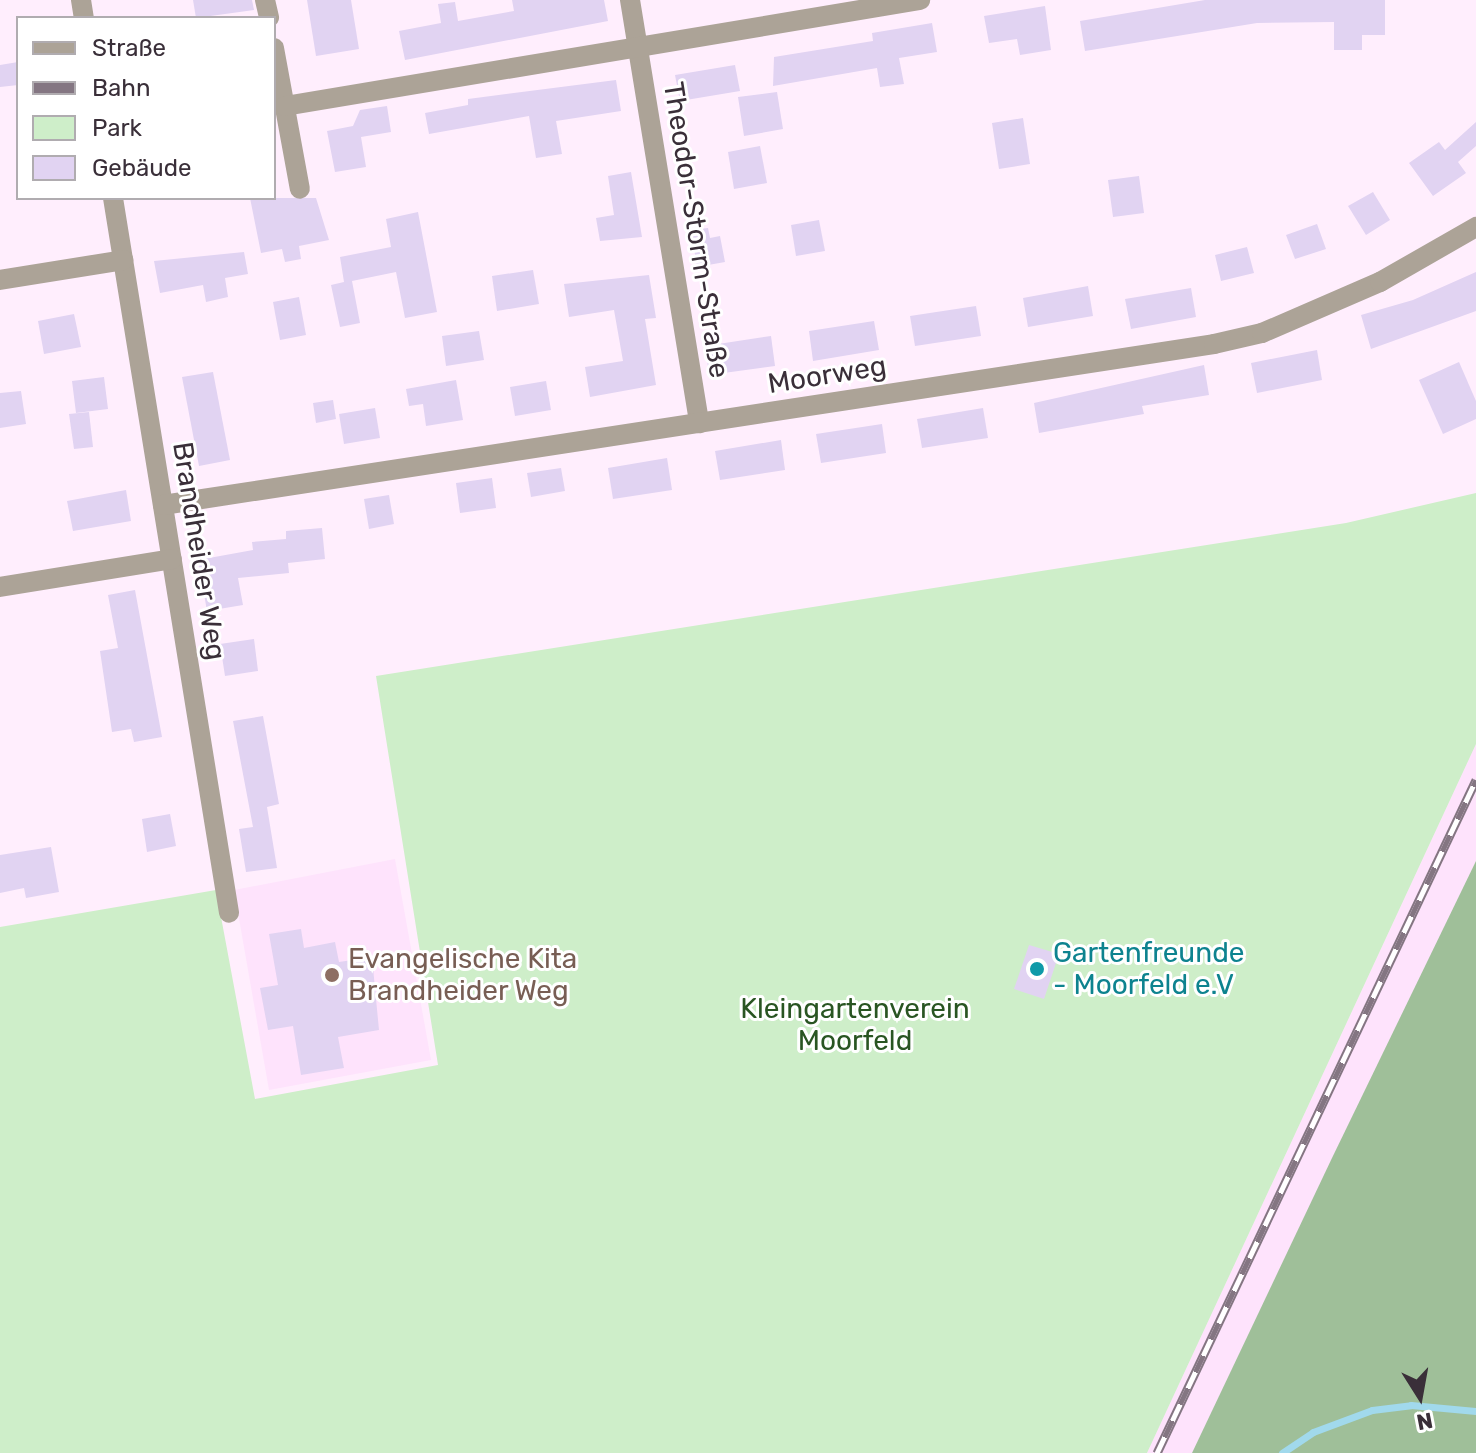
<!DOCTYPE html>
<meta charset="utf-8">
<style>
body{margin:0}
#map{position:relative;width:1476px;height:1453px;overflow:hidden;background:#ffeefd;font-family:Rubik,sans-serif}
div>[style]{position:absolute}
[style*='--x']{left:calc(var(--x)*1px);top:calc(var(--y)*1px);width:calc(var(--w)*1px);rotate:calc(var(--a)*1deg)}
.built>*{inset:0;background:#fee3fc}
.green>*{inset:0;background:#ceeec9}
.forest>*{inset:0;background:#9fbf99}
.stream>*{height:7px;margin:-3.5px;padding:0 3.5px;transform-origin:3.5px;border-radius:3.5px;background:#a1d9ec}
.building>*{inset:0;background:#e1d3f2}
.minor>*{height:20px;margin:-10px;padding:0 10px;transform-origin:10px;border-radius:10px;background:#aca397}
.rail>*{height:9px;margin-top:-4.5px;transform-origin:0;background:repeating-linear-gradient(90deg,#fff 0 18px,#847682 0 36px);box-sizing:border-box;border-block:2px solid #847682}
.dots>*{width:22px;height:22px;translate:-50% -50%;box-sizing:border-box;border:4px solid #fff;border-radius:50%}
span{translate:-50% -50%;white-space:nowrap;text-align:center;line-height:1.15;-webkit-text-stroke:6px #fff;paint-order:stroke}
.street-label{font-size:28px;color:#3a2f39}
.culture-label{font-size:28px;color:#0d838f}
.left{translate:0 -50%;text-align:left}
.education-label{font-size:28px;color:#785e54}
.park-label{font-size:28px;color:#295522}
.legend{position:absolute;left:16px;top:16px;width:260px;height:184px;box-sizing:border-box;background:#fff;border:2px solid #b0acb0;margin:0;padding:10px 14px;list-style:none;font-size:24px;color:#3a2f39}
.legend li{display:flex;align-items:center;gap:16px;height:40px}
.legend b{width:40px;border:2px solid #b0acb0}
.north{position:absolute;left:1380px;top:1357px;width:80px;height:80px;-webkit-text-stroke:6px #fff;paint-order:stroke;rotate:169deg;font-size:22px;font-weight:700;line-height:32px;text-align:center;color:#3a2f39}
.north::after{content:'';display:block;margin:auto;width:28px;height:36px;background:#3a2f39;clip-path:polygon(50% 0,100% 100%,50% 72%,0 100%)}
</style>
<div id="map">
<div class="built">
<div style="clip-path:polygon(1476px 744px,1476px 861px,1192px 1453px,1147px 1453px)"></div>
<div style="clip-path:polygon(395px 859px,431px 1060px,269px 1090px,234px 890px)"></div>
</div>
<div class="green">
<div style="clip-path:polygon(1476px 493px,1476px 744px,1147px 1453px,0 1453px,0 927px,216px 890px,255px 1099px,438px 1065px,376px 676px,1346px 523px)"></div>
</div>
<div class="forest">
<div style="clip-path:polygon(1476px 861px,1476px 1453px,1192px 1453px,1332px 1158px)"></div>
</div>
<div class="stream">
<div style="--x:1282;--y:1453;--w:37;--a:-34"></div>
<div style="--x:1313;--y:1432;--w:63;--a:-20.4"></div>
<div style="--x:1372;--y:1410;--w:39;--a:-7"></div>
<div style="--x:1411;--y:1405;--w:65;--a:5.3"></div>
</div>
<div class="building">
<div style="clip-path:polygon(193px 0,252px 0,254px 10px,196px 18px)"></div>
<div style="clip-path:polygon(307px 0,351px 0,359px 49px,316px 56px)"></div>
<div style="clip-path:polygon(512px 0,604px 0,608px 21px,405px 60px,399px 31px,441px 23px,438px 4px,455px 2px,458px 21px,514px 11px)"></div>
<div style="clip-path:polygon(1205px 0,1385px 0,1385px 35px,1362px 35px,1362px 50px,1334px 50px,1334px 22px,1257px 23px,1085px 51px,1080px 21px)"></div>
<div style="clip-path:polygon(1045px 6px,1051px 50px,1020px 55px,1017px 39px,989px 43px,984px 16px)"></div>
<div style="clip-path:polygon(932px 23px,937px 52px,899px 58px,904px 84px,880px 87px,877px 68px,773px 86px,774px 57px,873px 41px,872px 33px)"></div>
<div style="clip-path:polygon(18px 62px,18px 85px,0 87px,0 65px)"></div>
<div style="clip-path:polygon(735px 65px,740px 91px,680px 101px,675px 75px)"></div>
<div style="clip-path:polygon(616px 80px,621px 111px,556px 121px,562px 154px,536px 158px,529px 116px,429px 134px,425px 113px,468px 105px,468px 99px)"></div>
<div style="clip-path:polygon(777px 92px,783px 129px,744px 136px,738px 97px)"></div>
<div style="clip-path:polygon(387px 106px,391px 132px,361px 137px,366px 167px,335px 172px,327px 131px,353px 126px,360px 110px)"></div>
<div style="clip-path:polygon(1023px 118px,1030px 164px,999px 169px,992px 123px)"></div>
<div style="clip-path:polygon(1476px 122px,1476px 146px,1458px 162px,1466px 173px,1433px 196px,1409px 163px,1439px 142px,1445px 150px)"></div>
<div style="clip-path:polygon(760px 146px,767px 183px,734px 189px,728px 152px)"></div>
<div style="clip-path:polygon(631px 172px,642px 237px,600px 241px,596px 218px,614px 215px,608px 176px)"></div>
<div style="clip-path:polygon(1139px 176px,1144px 213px,1113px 217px,1108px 180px)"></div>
<div style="clip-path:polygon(1373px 192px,1390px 220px,1366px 235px,1348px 206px)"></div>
<div style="clip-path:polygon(250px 198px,316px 198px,329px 240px,299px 246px,301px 259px,285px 262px,282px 249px,261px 253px)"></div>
<div style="clip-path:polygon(418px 212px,437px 312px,405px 318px,396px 272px,352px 281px,360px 323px,340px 327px,331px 285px,344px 282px,340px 257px,391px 247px,386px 219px)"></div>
<div style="clip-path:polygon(819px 220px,825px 251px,796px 256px,791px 225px)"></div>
<div style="clip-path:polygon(1317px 224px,1326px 249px,1295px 259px,1286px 235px)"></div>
<div style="clip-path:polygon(708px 228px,710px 238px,720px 236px,725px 262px,697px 267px,691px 230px)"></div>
<div style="clip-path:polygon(1247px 247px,1254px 273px,1221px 281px,1215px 255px)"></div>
<div style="clip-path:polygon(244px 252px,248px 274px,225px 278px,228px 297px,206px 302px,203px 285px,160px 293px,154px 261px)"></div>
<div style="clip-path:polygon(533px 270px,539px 304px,497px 311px,492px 276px)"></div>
<div style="clip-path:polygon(1476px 272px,1476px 311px,1371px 349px,1361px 315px,1413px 300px)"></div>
<div style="clip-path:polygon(649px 275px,656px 318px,645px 319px,656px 385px,590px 397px,585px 367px,623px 361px,614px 310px,569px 317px,564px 284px)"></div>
<div style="clip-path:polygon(1088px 286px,1093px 316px,1028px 327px,1023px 298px)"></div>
<div style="clip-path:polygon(1191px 288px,1196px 317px,1131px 329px,1125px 299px)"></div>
<div style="clip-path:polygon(299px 297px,306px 335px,280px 340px,273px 302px)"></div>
<div style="clip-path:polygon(976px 306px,981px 336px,915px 346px,910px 316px)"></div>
<div style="clip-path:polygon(74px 314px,81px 347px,44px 354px,38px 321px)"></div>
<div style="clip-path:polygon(874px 321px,879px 350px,813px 361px,809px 331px)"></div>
<div style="clip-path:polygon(479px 331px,484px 360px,446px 366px,442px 336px)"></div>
<div style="clip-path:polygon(771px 336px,775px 366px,709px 375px,705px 346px)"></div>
<div style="clip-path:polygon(1317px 350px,1322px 380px,1257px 393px,1251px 363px)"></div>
<div style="clip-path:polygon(1459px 362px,1476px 401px,1476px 419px,1443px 434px,1419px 380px)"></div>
<div style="clip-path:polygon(1204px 365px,1209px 395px,1142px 406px,1144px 414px,1039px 433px,1034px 403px)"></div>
<div style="clip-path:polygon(213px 372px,230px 460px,199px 466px,182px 377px)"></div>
<div style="clip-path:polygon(104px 377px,108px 409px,76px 413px,72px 381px)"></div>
<div style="clip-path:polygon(456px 380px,463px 420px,426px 426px,423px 404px,409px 406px,406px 389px)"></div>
<div style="clip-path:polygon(546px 381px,551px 410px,515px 416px,510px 387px)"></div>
<div style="clip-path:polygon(21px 391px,26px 424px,0 428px,0 393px)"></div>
<div style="clip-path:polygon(333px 400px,336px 419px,316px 423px,313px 403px)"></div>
<div style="clip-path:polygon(375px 408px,380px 438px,344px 444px,339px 414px)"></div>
<div style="clip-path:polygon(983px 408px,988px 438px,922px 448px,917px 419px)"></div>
<div style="clip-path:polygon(89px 412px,93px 447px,74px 449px,69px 414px)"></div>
<div style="clip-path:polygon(882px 424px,886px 453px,821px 463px,816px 434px)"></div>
<div style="clip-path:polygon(781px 440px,785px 470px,720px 480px,715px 451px)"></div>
<div style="clip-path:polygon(667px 458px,672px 490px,613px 499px,608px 468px)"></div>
<div style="clip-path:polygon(561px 468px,565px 491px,531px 497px,527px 473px)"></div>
<div style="clip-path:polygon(492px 478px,496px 508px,460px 513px,456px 483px)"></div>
<div style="clip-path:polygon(126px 490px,131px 521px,73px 531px,67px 501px)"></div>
<div style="clip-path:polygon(389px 495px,394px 524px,369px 529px,364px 499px)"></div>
<div style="clip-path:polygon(322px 528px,325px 559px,288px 563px,289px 573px,238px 578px,243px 605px,207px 611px,198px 560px,253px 550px,252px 542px,286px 539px,286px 531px)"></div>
<div style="clip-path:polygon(135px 590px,162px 737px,134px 742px,131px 729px,112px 732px,100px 651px,118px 648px,108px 595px)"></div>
<div style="clip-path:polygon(254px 639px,258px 671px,225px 676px,220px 644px)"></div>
<div style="clip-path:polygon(263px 716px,279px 804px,267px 807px,277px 868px,246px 872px,239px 829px,253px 827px,233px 721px)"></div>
<div style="clip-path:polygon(170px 814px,176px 846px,147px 852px,142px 819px)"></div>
<div style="clip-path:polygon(51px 847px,59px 892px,26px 898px,24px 888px,0 893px,0 855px)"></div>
<div style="clip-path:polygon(301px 929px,304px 948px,335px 942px,339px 962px,372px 957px,379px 1030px,338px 1037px,344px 1068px,301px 1075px,293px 1026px,268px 1030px,260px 988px,278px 985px,269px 934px)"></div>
<div style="clip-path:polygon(1029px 945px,1059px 954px,1044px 999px,1014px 989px)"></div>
</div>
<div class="minor">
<div style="--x:81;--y:0;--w:18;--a:81"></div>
<div style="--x:265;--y:0;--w:18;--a:77"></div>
<div style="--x:630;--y:0;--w:429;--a:80.7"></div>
<div style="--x:274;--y:48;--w:143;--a:79.6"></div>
<div style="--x:285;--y:106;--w:644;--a:-9.48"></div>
<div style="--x:113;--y:198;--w:724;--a:80.78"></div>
<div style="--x:0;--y:280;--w:125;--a:-9.2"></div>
<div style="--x:163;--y:505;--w:1063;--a:-8.71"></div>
<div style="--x:1214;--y:344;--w:49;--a:-12.9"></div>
<div style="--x:1262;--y:333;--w:129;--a:-23.4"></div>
<div style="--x:1380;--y:282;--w:111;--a:-29.8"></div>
<div style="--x:0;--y:587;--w:174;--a:-9.2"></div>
</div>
<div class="rail">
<div style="--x:1157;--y:1453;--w:745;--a:-64.64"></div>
</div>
<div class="dots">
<div style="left:1037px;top:969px;background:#0f9aa8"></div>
<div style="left:332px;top:975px;background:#8d6e63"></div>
</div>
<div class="street-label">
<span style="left:696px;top:230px;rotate:81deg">Theodor-Storm-Straße</span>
<span style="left:827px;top:375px;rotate:-9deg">Moorweg</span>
<span style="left:199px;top:551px;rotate:81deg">Brandheider Weg</span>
</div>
<div class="culture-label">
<span class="left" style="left:1053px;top:969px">Gartenfreunde<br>- Moorfeld e.V</span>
</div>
<div class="education-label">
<span class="left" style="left:348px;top:975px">Evangelische Kita<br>Brandheider Weg</span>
</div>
<div class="park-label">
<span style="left:855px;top:1025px">Kleingartenverein<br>Moorfeld</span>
</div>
<ul class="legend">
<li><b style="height:10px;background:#aca397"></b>Straße</li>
<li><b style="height:10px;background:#847682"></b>Bahn</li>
<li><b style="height:22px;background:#ceeec9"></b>Park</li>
<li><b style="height:22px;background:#e1d3f2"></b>Gebäude</li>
</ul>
<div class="north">N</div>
</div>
